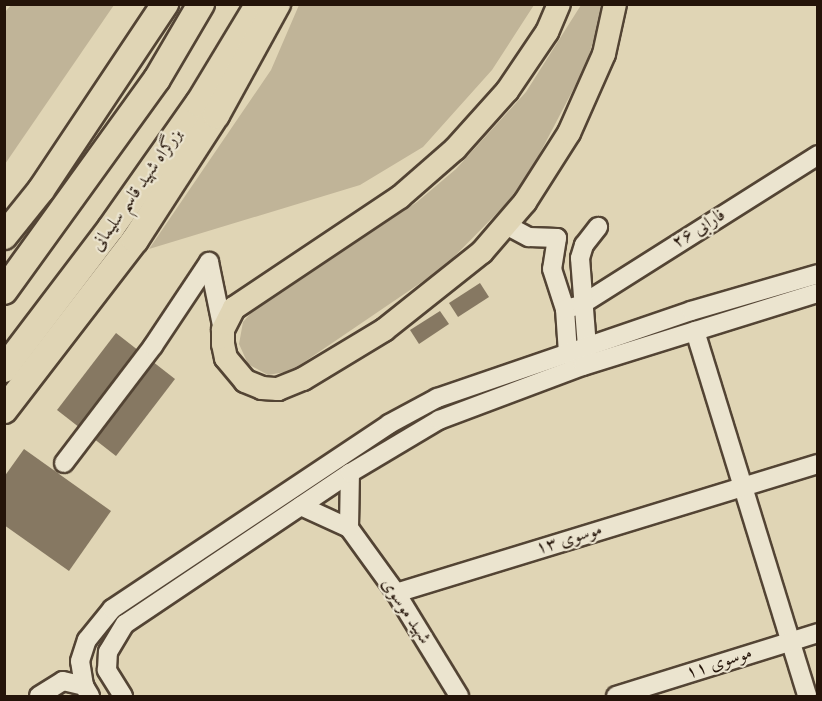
<!DOCTYPE html>
<meta charset="utf-8">
<style>
body{margin:0}
#map{position:relative;width:822px;height:701px;overflow:hidden;background:#e0d5b5;font-family:"IM FELL DW Pica",Amiri,serif}
div>[style]{position:absolute}
[style*='--x']{left:calc(var(--x)*1px);top:calc(var(--y)*1px);width:calc(var(--w)*1px);rotate:calc(var(--a)*1deg)}
.green>*{inset:0;background:#c0b498}
.building>*{inset:0;background:#867862}
.roads{filter:drop-shadow(2px 0 #534434) drop-shadow(-2px 0 #534434) drop-shadow(0 2px #534434) drop-shadow(0 -2px #534434)}
.minor>*{height:18px;margin:-9px;padding:0 9px;transform-origin:9px;border-radius:9px;background:#ebe4cf}
.major>*{height:22px;margin:-11px;padding:0 11px;transform-origin:11px;border-radius:11px;background:#e0d5b5}
.highway>*{height:26px;margin:-13px;padding:0 13px;transform-origin:13px;border-radius:13px;background:#e0d5b5}
span{translate:-50% -50%;white-space:nowrap;text-align:center;line-height:1.15;-webkit-text-stroke:4.5px #ebe4cf;paint-order:stroke}
.street-label{font-size:18px;color:#241409}
.frame{position:absolute;inset:0;border:6px solid #241409;pointer-events:none}
</style>
<div id="map">
<div class="green">
<div style="clip-path:polygon(12px 4px,114px 5px,5px 164px,4px 13px)"></div>
<div style="clip-path:polygon(299px 5px,534px 5px,492px 70px,423px 147px,360px 185px,149px 249px,271px 70px)"></div>
<div style="clip-path:polygon(581px 5px,604px 5px,586px 65px,529px 174px,504px 206px,444px 267px,291px 371px,268px 375px,248px 364px,239px 344px,243px 322px,251px 313px,417px 202px,456px 169px,526px 92px)"></div>
</div>
<div class="building">
<div style="clip-path:polygon(480px 283px,489px 297px,458px 317px,449px 303px)"></div>
<div style="clip-path:polygon(440px 311px,449px 324px,419px 344px,410px 330px)"></div>
<div style="clip-path:polygon(116px 333px,175px 379px,116px 456px,57px 410px)"></div>
<div style="clip-path:polygon(24px 449px,111px 511px,69px 571px,4px 525px,4px 477px)"></div>
</div>
<div class="roads">
<div class="minor">
<div style="--x:506;--y:225;--w:26;--a:28"></div>
<div style="--x:529;--y:237;--w:28;--a:2"></div>
<div style="--x:557;--y:238;--w:31;--a:99"></div>
<div style="--x:552;--y:269;--w:42;--a:72"></div>
<div style="--x:565;--y:309;--w:44;--a:86.1"></div>
<div style="--x:568;--y:353;--w:12;--a:42"></div>
<div style="--x:209;--y:262;--w:69;--a:78.4"></div>
<div style="--x:565;--y:309;--w:16;--a:-14"></div>
<div style="--x:581;--y:305;--w:280;--a:-32.3"></div>
<div style="--x:695;--y:331;--w:382;--a:72.9"></div>
<div style="--x:585;--y:358;--w:11;--a:-80"></div>
<div style="--x:587;--y:347;--w:89;--a:-94.5"></div>
<div style="--x:580;--y:258;--w:14;--a:-73"></div>
<div style="--x:584;--y:245;--w:23;--a:-52"></div>
<div style="--x:64;--y:463;--w:147;--a:-52.7"></div>
<div style="--x:153;--y:346;--w:101;--a:-56.3"></div>
<div style="--x:301;--y:506;--w:53;--a:24.6"></div>
<div style="--x:349;--y:528;--w:80;--a:54.1"></div>
<div style="--x:396;--y:593;--w:121;--a:58.5"></div>
<div style="--x:349;--y:528;--w:55;--a:-89"></div>
<div style="--x:396;--y:593;--w:441;--a:-17"></div>
<div style="--x:39;--y:696;--w:28;--a:-32"></div>
<div style="--x:63;--y:681;--w:22;--a:13"></div>
<div style="--x:90;--y:696;--w:12;--a:-121"></div>
<div style="--x:84;--y:686;--w:25;--a:-99"></div>
<div style="--x:80;--y:661;--w:22;--a:-72"></div>
<div style="--x:87;--y:640;--w:40;--a:-51"></div>
<div style="--x:112;--y:609;--w:333;--a:-33.7"></div>
<div style="--x:389;--y:424;--w:55;--a:-28.4"></div>
<div style="--x:437;--y:398;--w:268;--a:-18.9"></div>
<div style="--x:691;--y:311;--w:132;--a:-16.2"></div>
<div style="--x:123;--y:696;--w:31;--a:-122"></div>
<div style="--x:107;--y:670;--w:18;--a:-87"></div>
<div style="--x:108;--y:652;--w:33;--a:-59"></div>
<div style="--x:125;--y:624;--w:271;--a:-33.9"></div>
<div style="--x:350;--y:473;--w:104;--a:-30.8"></div>
<div style="--x:439;--y:420;--w:154;--a:-20.6"></div>
<div style="--x:583;--y:366;--w:246;--a:-17.3"></div>
<div style="--x:616;--y:696;--w:212;--a:-17.3"></div>
</div>
<div class="major">
<div style="--x:559;--y:4;--w:30;--a:113"></div>
<div style="--x:547;--y:32;--w:71;--a:124.1"></div>
<div style="--x:507;--y:91;--w:78;--a:131.9"></div>
<div style="--x:455;--y:149;--w:73;--a:138.9"></div>
<div style="--x:400;--y:197;--w:200;--a:146.2"></div>
<div style="--x:234;--y:308;--w:25;--a:117"></div>
<div style="--x:223;--y:330;--w:14;--a:90"></div>
<div style="--x:223;--y:344;--w:14;--a:78"></div>
<div style="--x:226;--y:358;--w:30;--a:50"></div>
<div style="--x:245;--y:381;--w:18;--a:22"></div>
<div style="--x:262;--y:388;--w:16;--a:4"></div>
<div style="--x:278;--y:389;--w:27;--a:-22"></div>
<div style="--x:303;--y:379;--w:95;--a:-31.2"></div>
<div style="--x:384;--y:330;--w:125;--a:-38.5"></div>
<div style="--x:482;--y:252;--w:66;--a:-49.3"></div>
<div style="--x:525;--y:202;--w:82;--a:-57.5"></div>
<div style="--x:569;--y:133;--w:86;--a:-66.1"></div>
<div style="--x:604;--y:54;--w:51;--a:-77.6"></div>
</div>
<div class="highway">
<div style="--x:4;--y:236;--w:59;--a:-51.2"></div>
<div style="--x:41;--y:190;--w:224;--a:-56.3"></div>
<div style="--x:4;--y:291;--w:261;--a:-54.2"></div>
<div style="--x:157;--y:79;--w:87;--a:-59.6"></div>
<div style="--x:4;--y:369;--w:177;--a:-52.8"></div>
<div style="--x:111;--y:228;--w:153;--a:-54.9"></div>
<div style="--x:199;--y:103;--w:116;--a:-58.8"></div>
<div style="--x:4;--y:410;--w:215;--a:-52.4"></div>
<div style="--x:135;--y:240;--w:149;--a:-57.1"></div>
<div style="--x:216;--y:115;--w:127;--a:-61.2"></div>
</div>
</div>
<div class="street-label">
<span style="left:137px;top:190px;rotate:-55deg">بزرگراه شهید قاسم سلیمانی</span>
<span style="left:699px;top:229px;rotate:-32deg">فارابی ۲۶</span>
<span style="left:569px;top:539px;rotate:-17deg">موسوی ۱۳</span>
<span style="left:406px;top:611px;rotate:57deg">شهید موسوی</span>
<span style="left:719px;top:663px;rotate:-18deg">موسوی ۱۱</span>
</div>
<div class="frame"></div>
</div>
